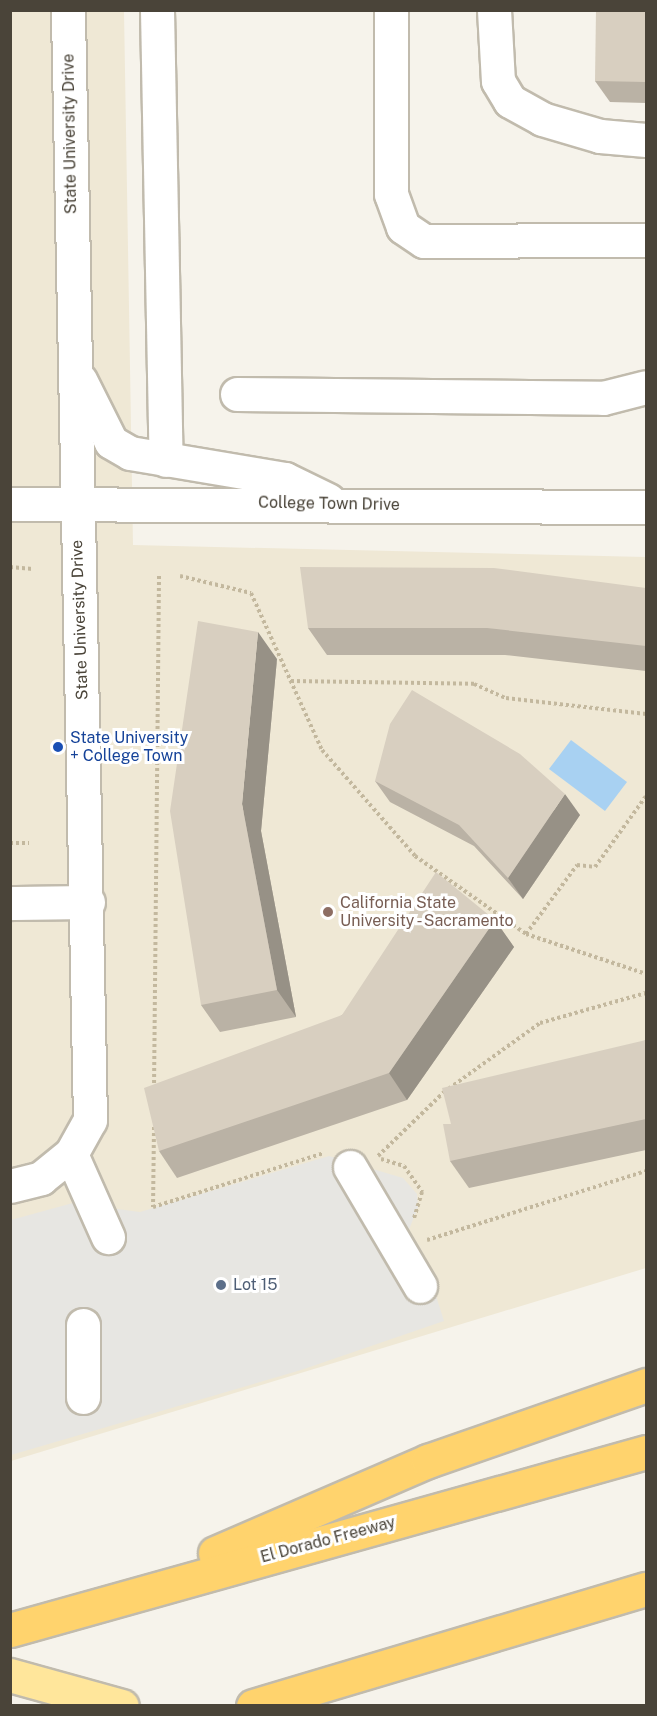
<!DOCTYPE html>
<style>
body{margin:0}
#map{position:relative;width:657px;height:1716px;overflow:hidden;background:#f6f3eb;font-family:"Public Sans",sans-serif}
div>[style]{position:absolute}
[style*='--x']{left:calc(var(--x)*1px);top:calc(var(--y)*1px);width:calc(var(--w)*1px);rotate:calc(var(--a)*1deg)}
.education>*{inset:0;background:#efe8d5}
.parking>*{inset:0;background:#e7e6e2}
.water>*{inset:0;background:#a8d1f2}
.path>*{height:4px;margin-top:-2px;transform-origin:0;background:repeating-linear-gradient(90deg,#c3b89e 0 3px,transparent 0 6px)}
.roads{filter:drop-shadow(2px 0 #c1bbad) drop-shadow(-2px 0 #c1bbad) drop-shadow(0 2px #c1bbad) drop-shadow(0 -2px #c1bbad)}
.minor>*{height:33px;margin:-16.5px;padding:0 16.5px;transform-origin:16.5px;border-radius:16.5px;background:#fff}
.major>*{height:33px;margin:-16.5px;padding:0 16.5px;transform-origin:16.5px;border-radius:16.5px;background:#ffe69b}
.highway>*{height:33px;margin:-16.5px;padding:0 16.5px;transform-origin:16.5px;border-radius:16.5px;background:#ffd36d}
.wall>*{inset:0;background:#bab2a5}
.shaded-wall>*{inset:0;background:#979186}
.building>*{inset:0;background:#d8cfc0}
.dots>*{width:16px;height:16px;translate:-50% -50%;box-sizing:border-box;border:3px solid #fff;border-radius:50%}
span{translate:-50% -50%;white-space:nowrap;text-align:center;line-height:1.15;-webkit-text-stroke:6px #fff;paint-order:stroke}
.street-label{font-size:16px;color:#4a4439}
.transit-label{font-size:16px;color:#164399}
.left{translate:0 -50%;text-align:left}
.education-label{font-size:16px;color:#785e54}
.service-label{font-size:16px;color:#4e5e75}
.frame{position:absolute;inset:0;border:12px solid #4a4439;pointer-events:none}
</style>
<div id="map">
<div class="education">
<div style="clip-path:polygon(11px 11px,124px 11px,133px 545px,646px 557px,646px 1268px,11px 1461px)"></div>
</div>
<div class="parking">
<div style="clip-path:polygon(329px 1156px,403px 1178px,417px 1194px,418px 1207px,408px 1232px,421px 1249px,444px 1321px,301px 1370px,11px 1455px,11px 1220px,91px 1198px,110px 1208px,140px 1212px)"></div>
</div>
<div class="water">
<div style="clip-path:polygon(571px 740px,627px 782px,605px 811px,549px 769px)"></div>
</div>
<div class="path">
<div style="--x:10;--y:567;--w:23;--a:5"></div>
<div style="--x:180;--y:576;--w:73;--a:13.5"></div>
<div style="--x:251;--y:593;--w:172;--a:65.7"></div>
<div style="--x:322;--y:750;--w:141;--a:48.7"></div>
<div style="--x:415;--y:856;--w:136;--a:35.1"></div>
<div style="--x:526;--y:934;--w:126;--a:18.4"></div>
<div style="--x:291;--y:681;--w:183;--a:0.9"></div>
<div style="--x:474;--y:684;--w:35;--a:24"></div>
<div style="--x:506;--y:698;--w:141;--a:6.5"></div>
<div style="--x:10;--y:843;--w:19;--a:0"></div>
<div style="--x:526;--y:934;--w:86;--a:-53.5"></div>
<div style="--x:577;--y:865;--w:18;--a:6"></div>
<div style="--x:595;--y:867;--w:87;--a:-54.3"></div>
<div style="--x:154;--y:1089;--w:515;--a:-89.44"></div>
<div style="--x:154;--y:1127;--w:80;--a:90.7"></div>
<div style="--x:153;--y:1207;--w:179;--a:-17.5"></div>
<div style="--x:378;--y:1156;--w:92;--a:-44.1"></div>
<div style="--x:444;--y:1092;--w:118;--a:-35.7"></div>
<div style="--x:540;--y:1023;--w:110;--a:-15.8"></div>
<div style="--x:381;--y:1159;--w:24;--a:17"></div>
<div style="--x:404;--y:1166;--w:32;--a:55"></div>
<div style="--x:422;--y:1192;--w:28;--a:107"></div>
<div style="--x:427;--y:1240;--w:230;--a:-17.5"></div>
</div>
<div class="roads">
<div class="minor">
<div style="--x:157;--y:10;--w:450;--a:88.9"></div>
<div style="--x:391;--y:10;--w:184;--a:90"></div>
<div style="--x:391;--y:194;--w:35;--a:70"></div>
<div style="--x:403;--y:227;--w:25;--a:34"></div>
<div style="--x:424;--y:241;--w:222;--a:-0.3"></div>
<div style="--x:494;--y:10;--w:71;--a:86.8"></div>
<div style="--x:498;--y:81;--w:23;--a:59"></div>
<div style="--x:510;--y:101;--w:37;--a:29"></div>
<div style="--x:542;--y:119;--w:60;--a:16.3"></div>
<div style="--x:600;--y:136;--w:46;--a:5"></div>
<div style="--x:80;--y:380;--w:69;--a:63.4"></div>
<div style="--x:111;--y:442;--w:22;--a:30"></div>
<div style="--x:130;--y:453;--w:157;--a:9.5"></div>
<div style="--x:285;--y:479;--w:48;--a:26"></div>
<div style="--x:237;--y:394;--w:366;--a:0.6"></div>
<div style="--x:603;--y:398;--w:44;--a:-14.3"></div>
<div style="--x:10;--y:504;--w:636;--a:0.27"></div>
<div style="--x:10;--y:903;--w:78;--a:-0.7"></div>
<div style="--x:71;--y:1154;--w:91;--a:66"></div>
<div style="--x:350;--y:1167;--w:138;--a:59.5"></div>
<div style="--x:10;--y:1186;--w:32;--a:-14"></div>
<div style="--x:41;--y:1178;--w:38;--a:-39"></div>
<div style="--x:71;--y:1154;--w:39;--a:-61"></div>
<div style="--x:90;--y:1120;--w:1110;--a:-91.14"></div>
<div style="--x:83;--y:1397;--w:72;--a:-90"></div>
</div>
<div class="major">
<div style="--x:10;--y:1675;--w:116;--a:15.5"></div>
</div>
<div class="highway">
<div style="--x:215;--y:1553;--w:232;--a:-23.4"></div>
<div style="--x:428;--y:1461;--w:231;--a:-19.2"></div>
<div style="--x:10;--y:1630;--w:660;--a:-15.64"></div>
<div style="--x:253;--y:1706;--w:410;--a:-16.6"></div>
</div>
</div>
<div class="wall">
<div style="clip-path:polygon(646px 10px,646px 103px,610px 102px,595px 81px)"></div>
<div style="clip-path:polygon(646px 588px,646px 671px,505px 655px,327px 655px,308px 628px)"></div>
<div style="clip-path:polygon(277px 659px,261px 831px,296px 1017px,220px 1032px,201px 1005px)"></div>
<div style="clip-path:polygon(375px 781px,580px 815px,523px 899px,474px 846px,390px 802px)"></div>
<div style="clip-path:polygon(495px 920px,514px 947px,407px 1100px,177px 1178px,159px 1151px,342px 1015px)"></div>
<div style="clip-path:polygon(646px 1040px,646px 1150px,469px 1188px,450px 1161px,451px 1124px)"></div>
</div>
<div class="shaded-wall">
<div style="clip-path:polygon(258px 632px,277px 659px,261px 831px,296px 1017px,277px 990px,242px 804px)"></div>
<div style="clip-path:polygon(565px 794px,580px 815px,523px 899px,508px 878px)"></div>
<div style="clip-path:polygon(495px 920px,514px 947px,407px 1100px,389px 1073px)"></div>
</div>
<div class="building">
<div style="clip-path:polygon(596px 10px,646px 10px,646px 82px,595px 81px)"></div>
<div style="clip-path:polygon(300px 567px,494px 568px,646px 588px,646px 646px,487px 628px,308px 628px)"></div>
<div style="clip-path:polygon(198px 621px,258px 632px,242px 804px,277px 990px,201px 1005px,170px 811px)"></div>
<div style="clip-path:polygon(412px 690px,520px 754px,565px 794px,508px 878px,459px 825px,375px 781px,390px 724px)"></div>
<div style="clip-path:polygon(436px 872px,495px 920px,389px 1073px,159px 1151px,144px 1088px,342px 1015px)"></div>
<div style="clip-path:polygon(646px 1040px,646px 1119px,450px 1161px,443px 1124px,451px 1124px,442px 1088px)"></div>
</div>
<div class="dots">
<div style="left:58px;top:747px;background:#1a4fb4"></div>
<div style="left:328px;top:912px;background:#8d6e63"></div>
<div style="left:221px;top:1285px;background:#5c6f8a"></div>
</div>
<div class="street-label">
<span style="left:70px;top:134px;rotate:-91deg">State University Drive</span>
<span style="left:329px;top:504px;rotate:1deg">College Town Drive</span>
<span style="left:80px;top:620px;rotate:-92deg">State University Drive</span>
<span style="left:328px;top:1540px;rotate:-15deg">El Dorado Freeway</span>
</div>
<div class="transit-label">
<span class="left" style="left:70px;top:747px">State University<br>+ College Town</span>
</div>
<div class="education-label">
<span class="left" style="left:340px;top:912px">California State<br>University - Sacramento</span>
</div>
<div class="service-label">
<span class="left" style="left:233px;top:1285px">Lot 15</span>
</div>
<div class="frame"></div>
</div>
